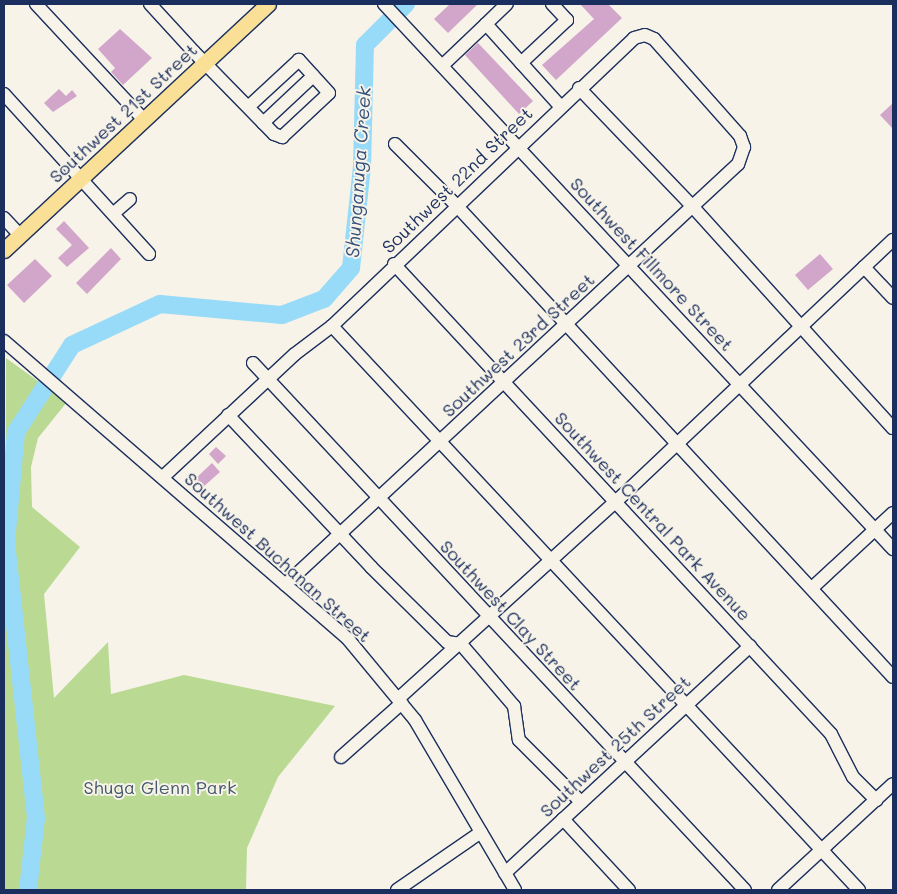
<!DOCTYPE html>
<style>
body{margin:0}
#map{position:relative;width:897px;height:894px;overflow:hidden;background:#f7f3e8;font-family:Mali,sans-serif}
div>[style]{position:absolute}
[style*='--x']{left:calc(var(--x)*1px);top:calc(var(--y)*1px);width:calc(var(--w)*1px);rotate:calc(var(--a)*1deg)}
.green>*{inset:0;background:#bada93}
.river>*{height:18px;margin:-9px;padding:0 9px;transform-origin:9px;border-radius:9px;background:#97dbf9}
.building>*{inset:0;background:#d2a6ca}
.roads{filter:drop-shadow(1px 0 #1b2f5e) drop-shadow(-1px 0 #1b2f5e) drop-shadow(0 1px #1b2f5e) drop-shadow(0 -1px #1b2f5e)}
.minor>*{height:12px;margin:-6px;padding:0 6px;transform-origin:6px;border-radius:6px;background:#f7f3e8}
.major>*{height:15px;margin:-7.5px;padding:0 7.5px;transform-origin:7.5px;border-radius:7.5px;background:#fadf96}
span{translate:-50% -50%;white-space:nowrap;text-align:center;line-height:1.15;-webkit-text-stroke:4px #f7f3e8;paint-order:stroke}
.street-label{font-size:18px;color:#1b2f5e}
.park-label{font-size:18px;color:#435a6b}
.water-label{font-size:19px;color:#34517d;font-style:italic}
.frame{position:absolute;inset:0;border:5px solid #1b2f5e;pointer-events:none}
</style>
<div id="map">
<div class="green">
<div style="clip-path:polygon(6px 358px,67px 402px,38px 438px,31px 467px,32px 507px,80px 547px,44px 594px,54px 698px,108px 642px,111px 694px,184px 675px,335px 706px,278px 777px,247px 848px,246px 890px,4px 890px)"></div>
</div>
<div class="river">
<div style="--x:28;--y:890;--w:72;--a:-83.7"></div>
<div style="--x:36;--y:818;--w:278;--a:-96.2"></div>
<div style="--x:6;--y:542;--w:110;--a:-84.8"></div>
<div style="--x:16;--y:432;--w:103;--a:-57.2"></div>
<div style="--x:72;--y:345;--w:97;--a:-25"></div>
<div style="--x:160;--y:304;--w:122;--a:5.2"></div>
<div style="--x:282;--y:315;--w:45;--a:-20.9"></div>
<div style="--x:324;--y:299;--w:41;--a:-48.9"></div>
<div style="--x:351;--y:268;--w:102;--a:-83.8"></div>
<div style="--x:362;--y:167;--w:122;--a:-88.6"></div>
<div style="--x:365;--y:45;--w:58;--a:-45"></div>
</div>
<div class="building">
<div style="clip-path:polygon(450px 4px,478px 4px,448px 33px,434px 19px)"></div>
<div style="clip-path:polygon(580px 4px,608px 4px,622px 18px,556px 80px,542px 65px,594px 19px)"></div>
<div style="clip-path:polygon(120px 29px,152px 58px,123px 85px,111px 72px,115px 68px,98px 49px)"></div>
<div style="clip-path:polygon(478px 43px,533px 101px,519px 114px,465px 55px)"></div>
<div style="clip-path:polygon(59px 89px,66px 96px,72px 90px,77px 96px,53px 112px,44px 103px)"></div>
<div style="clip-path:polygon(893px 103px,893px 129px,880px 115px)"></div>
<div style="clip-path:polygon(64px 221px,89px 248px,67px 267px,58px 258px,72px 245px,56px 229px)"></div>
<div style="clip-path:polygon(111px 248px,121px 259px,87px 294px,76px 283px)"></div>
<div style="clip-path:polygon(820px 254px,833px 269px,808px 290px,795px 275px)"></div>
<div style="clip-path:polygon(35px 259px,52px 276px,24px 303px,7px 285px)"></div>
<div style="clip-path:polygon(216px 447px,226px 456px,218px 464px,209px 454px)"></div>
<div style="clip-path:polygon(212px 463px,220px 472px,202px 488px,194px 480px)"></div>
</div>
<div class="roads">
<div class="minor">
<div style="--x:36;--y:4;--w:158;--a:47"></div>
<div style="--x:150;--y:4;--w:65;--a:47.5"></div>
<div style="--x:194;--y:52;--w:115;--a:45.7"></div>
<div style="--x:274;--y:134;--w:9;--a:21"></div>
<div style="--x:282;--y:137;--w:64;--a:-43.1"></div>
<div style="--x:329;--y:93;--w:45;--a:-132.3"></div>
<div style="--x:299;--y:60;--w:69;--a:137.3"></div>
<div style="--x:384;--y:4;--w:746;--a:46.96"></div>
<div style="--x:486;--y:24;--w:29;--a:-44"></div>
<div style="--x:521;--y:63;--w:63;--a:-43.1"></div>
<div style="--x:567;--y:20;--w:22;--a:-133"></div>
<div style="--x:443;--y:65;--w:59;--a:-43.6"></div>
<div style="--x:486;--y:24;--w:110;--a:47.9"></div>
<div style="--x:579;--y:88;--w:165;--a:46.2"></div>
<div style="--x:693;--y:207;--w:298;--a:47.9"></div>
<div style="--x:4;--y:94;--w:216;--a:47.8"></div>
<div style="--x:263;--y:123;--w:69;--a:-43.2"></div>
<div style="--x:395;--y:144;--w:86;--a:45"></div>
<div style="--x:456;--y:205;--w:643;--a:47.21"></div>
<div style="--x:114;--y:213;--w:21;--a:-41"></div>
<div style="--x:4;--y:218;--w:23;--a:47"></div>
<div style="--x:394;--y:264;--w:642;--a:47.08"></div>
<div style="--x:831;--y:734;--w:48;--a:62.9"></div>
<div style="--x:853;--y:777;--w:33;--a:45"></div>
<div style="--x:864;--y:267;--w:42;--a:46.9"></div>
<div style="--x:332;--y:326;--w:772;--a:46.94"></div>
<div style="--x:4;--y:341;--w:455;--a:40.9"></div>
<div style="--x:348;--y:639;--w:105;--a:50.4"></div>
<div style="--x:415;--y:720;--w:197;--a:59.5"></div>
<div style="--x:253;--y:363;--w:721;--a:46.97"></div>
<div style="--x:228;--y:415;--w:209;--a:46.7"></div>
<div style="--x:371;--y:567;--w:107;--a:44.6"></div>
<div style="--x:447;--y:642;--w:14;--a:8"></div>
<div style="--x:461;--y:644;--w:82;--a:49.5"></div>
<div style="--x:514;--y:706;--w:34;--a:82"></div>
<div style="--x:519;--y:740;--w:88;--a:45"></div>
<div style="--x:163;--y:477;--w:180;--a:-43"></div>
<div style="--x:295;--y:354;--w:46;--a:-37.1"></div>
<div style="--x:332;--y:326;--w:417;--a:-43.6"></div>
<div style="--x:634;--y:38;--w:11;--a:-15"></div>
<div style="--x:645;--y:35;--w:10;--a:24"></div>
<div style="--x:654;--y:39;--w:130;--a:48.4"></div>
<div style="--x:740;--y:136;--w:12;--a:70"></div>
<div style="--x:744;--y:147;--w:18;--a:109"></div>
<div style="--x:738;--y:164;--w:618;--a:137.1"></div>
<div style="--x:813;--y:587;--w:109;--a:-42.8"></div>
<div style="--x:399;--y:698;--w:304;--a:-42.2"></div>
<div style="--x:624;--y:494;--w:370;--a:-43.4"></div>
<div style="--x:341;--y:757;--w:81;--a:-41.5"></div>
<div style="--x:563;--y:819;--w:97;--a:47.1"></div>
<div style="--x:505;--y:873;--w:334;--a:-42.8"></div>
<div style="--x:397;--y:890;--w:102;--a:-34.6"></div>
<div style="--x:778;--y:890;--w:156;--a:-42.7"></div>
</div>
<div class="major">
<div style="--x:4;--y:250;--w:361;--a:-43"></div>
</div>
</div>
<div class="street-label">
<span style="left:123px;top:113px;rotate:-43deg">Southwest 21st Street</span>
<span style="left:457px;top:180px;rotate:-44deg">Southwest 22nd Street</span>
<span style="left:652px;top:264px;rotate:47deg">Southwest Fillmore Street</span>
<span style="left:518px;top:345px;rotate:-43deg">Southwest 23rd Street</span>
<span style="left:653px;top:516px;rotate:47deg">Southwest Central Park Avenue</span>
<span style="left:278px;top:557px;rotate:42deg">Southwest Buchanan Street</span>
<span style="left:511px;top:615px;rotate:47deg">Southwest Clay Street</span>
<span style="left:615px;top:746px;rotate:-43deg">Southwest 25th Street</span>
</div>
<div class="park-label">
<span style="left:160px;top:787px">Shuga Glenn Park</span>
</div>
<div class="water-label">
<span style="left:358px;top:172px;rotate:-86deg">Shunganuga Creek</span>
</div>
<div class="frame"></div>
</div>
